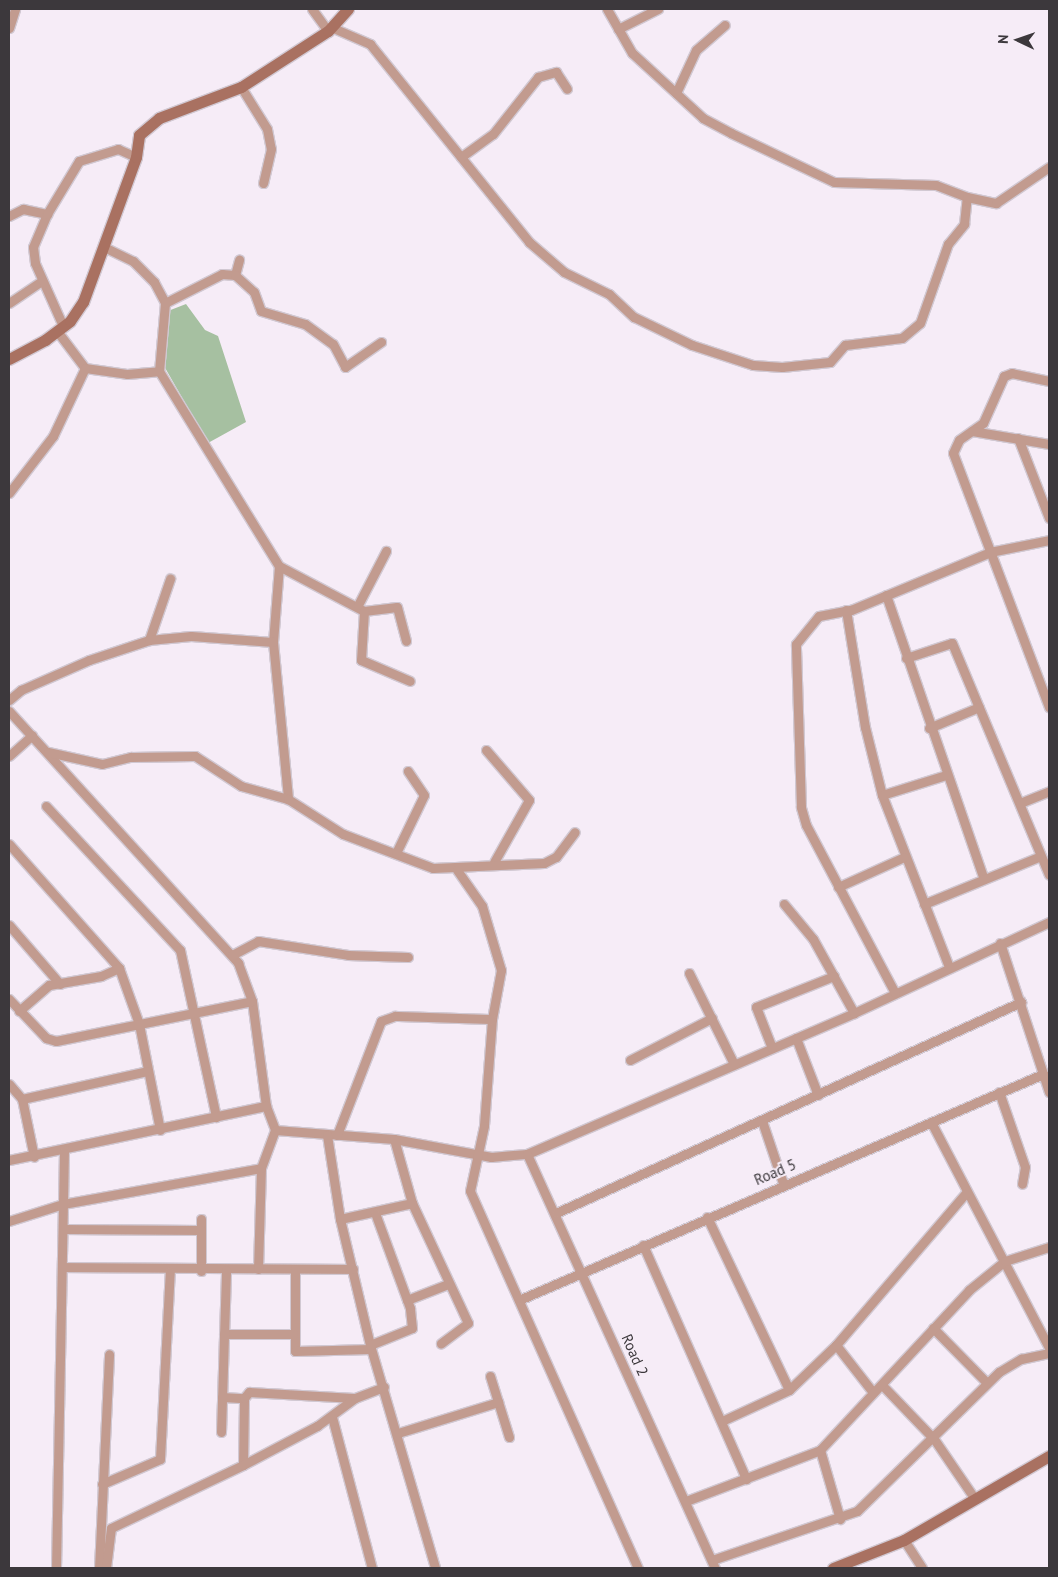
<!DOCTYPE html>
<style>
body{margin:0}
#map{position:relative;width:1058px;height:1577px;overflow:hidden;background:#f6ecf7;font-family:"PT Sans",sans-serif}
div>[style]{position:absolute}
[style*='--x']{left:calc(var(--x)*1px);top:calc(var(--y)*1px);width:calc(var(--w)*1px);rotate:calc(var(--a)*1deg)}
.forest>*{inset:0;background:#a6c0a1}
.roads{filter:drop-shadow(1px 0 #d1c8d2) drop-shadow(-1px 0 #d1c8d2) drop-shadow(0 1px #d1c8d2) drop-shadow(0 -1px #d1c8d2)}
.street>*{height:9px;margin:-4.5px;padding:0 4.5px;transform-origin:4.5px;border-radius:4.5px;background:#c29b8f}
.secondary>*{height:11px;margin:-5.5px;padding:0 5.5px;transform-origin:5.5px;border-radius:5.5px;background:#a97161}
span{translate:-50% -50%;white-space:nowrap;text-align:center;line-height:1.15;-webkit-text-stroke:4px #f6ecf7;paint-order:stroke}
.street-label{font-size:15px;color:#3c383c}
.frame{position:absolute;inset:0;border:10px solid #3c383c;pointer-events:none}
.north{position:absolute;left:993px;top:15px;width:50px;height:50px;-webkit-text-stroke:4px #f6ecf7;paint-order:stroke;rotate:273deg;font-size:14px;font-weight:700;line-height:20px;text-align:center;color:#3c383c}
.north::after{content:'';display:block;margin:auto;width:18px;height:22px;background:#3c383c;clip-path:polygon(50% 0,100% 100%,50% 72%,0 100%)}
</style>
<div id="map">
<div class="forest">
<div style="clip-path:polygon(186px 304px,205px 330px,218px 336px,246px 422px,208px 443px,164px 366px,168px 311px)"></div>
</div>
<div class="roads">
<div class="street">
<div style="--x:312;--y:9;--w:27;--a:54"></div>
<div style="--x:331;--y:27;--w:43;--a:23.6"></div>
<div style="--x:370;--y:44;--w:254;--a:51.2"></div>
<div style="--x:529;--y:242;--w:46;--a:40.6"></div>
<div style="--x:564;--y:272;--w:50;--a:26.1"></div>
<div style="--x:609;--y:294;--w:34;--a:43"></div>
<div style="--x:634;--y:317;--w:64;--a:25.8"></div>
<div style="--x:692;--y:345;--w:64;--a:18.2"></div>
<div style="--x:753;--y:365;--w:29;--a:4"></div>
<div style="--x:782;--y:367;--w:48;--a:-5.9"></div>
<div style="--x:830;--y:362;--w:23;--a:-49"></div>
<div style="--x:845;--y:345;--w:57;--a:-7"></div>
<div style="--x:902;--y:338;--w:23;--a:-40"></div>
<div style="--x:920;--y:323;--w:84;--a:-70.5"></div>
<div style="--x:948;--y:244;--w:26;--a:-51"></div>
<div style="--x:964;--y:224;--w:27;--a:-84"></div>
<div style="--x:967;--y:197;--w:33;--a:-159"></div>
<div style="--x:936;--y:185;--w:102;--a:-178.3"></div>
<div style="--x:834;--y:182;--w:114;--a:-154.6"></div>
<div style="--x:731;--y:133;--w:32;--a:-152"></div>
<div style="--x:703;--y:118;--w:96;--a:-137.5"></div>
<div style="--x:632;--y:53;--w:51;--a:-119.6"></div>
<div style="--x:9;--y:28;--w:20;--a:-72"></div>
<div style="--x:618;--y:29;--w:45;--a:-26.6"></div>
<div style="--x:241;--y:87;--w:49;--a:58.2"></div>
<div style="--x:267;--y:129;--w:20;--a:79"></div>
<div style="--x:271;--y:149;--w:35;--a:103"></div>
<div style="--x:676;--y:93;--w:47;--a:-65.1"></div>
<div style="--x:696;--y:50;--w:38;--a:-41"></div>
<div style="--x:461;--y:157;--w:39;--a:-36"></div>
<div style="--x:493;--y:134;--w:73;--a:-51.7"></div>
<div style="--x:538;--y:77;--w:19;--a:-16"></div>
<div style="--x:556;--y:72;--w:20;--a:57"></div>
<div style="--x:967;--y:197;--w:30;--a:12"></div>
<div style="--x:996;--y:203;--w:64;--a:-34.2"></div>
<div style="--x:9;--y:216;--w:16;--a:-27"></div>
<div style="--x:23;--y:209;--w:25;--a:12"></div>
<div style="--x:104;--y:247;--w:32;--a:26"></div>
<div style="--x:133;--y:261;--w:30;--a:45"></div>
<div style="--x:154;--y:282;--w:24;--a:62"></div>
<div style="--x:165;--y:303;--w:68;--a:95"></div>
<div style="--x:159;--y:371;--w:229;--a:58.4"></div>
<div style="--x:279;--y:566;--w:96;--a:27.9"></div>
<div style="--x:364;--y:611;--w:33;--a:-7"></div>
<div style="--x:397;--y:607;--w:35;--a:75"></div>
<div style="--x:235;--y:275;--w:16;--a:-75"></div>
<div style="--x:9;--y:303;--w:40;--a:-34"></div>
<div style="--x:165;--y:303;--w:64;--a:-27"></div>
<div style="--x:222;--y:274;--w:13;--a:4"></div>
<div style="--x:235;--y:275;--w:25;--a:42"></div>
<div style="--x:254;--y:292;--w:20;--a:70"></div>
<div style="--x:261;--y:311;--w:46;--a:16.5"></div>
<div style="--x:305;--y:324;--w:34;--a:36"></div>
<div style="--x:333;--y:344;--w:26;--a:62"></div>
<div style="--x:345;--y:367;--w:44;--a:-34.8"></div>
<div style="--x:63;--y:326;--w:69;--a:-114"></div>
<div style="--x:35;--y:263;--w:16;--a:-97"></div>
<div style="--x:33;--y:247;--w:36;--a:-67"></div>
<div style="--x:47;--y:214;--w:62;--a:-58.9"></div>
<div style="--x:79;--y:161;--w:41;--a:-17.1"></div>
<div style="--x:118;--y:149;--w:20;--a:24"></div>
<div style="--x:57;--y:331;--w:46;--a:52.9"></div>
<div style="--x:85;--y:368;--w:42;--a:8.1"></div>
<div style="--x:127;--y:374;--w:32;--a:-5"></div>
<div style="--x:1049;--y:381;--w:38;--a:-168"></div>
<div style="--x:1012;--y:373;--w:9;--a:159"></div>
<div style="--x:1004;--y:376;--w:51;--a:114.1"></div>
<div style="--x:983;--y:423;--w:29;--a:145"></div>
<div style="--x:959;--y:440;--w:14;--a:115"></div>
<div style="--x:953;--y:453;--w:272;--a:69.3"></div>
<div style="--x:972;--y:431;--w:78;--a:9.6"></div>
<div style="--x:1018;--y:438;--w:86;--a:68.8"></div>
<div style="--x:9;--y:493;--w:72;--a:-52.3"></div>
<div style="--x:53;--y:436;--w:75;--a:-64.8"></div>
<div style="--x:279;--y:566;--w:76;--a:94.5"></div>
<div style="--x:273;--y:642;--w:158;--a:84.5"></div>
<div style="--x:886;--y:595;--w:300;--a:71"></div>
<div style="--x:358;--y:605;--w:61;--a:-62.6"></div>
<div style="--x:846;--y:610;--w:119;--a:80.8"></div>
<div style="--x:865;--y:727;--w:70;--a:76"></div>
<div style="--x:882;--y:795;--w:185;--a:68.7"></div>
<div style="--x:364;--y:611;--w:49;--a:93.5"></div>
<div style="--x:361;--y:660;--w:53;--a:23.2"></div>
<div style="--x:149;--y:640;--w:65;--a:-71"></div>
<div style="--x:906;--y:658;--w:48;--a:-18.1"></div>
<div style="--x:952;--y:643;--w:251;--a:67.3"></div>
<div style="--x:9;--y:700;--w:16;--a:-40"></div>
<div style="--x:21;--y:690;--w:74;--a:-23.8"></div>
<div style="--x:89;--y:660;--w:63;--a:-18.4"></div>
<div style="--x:149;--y:640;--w:42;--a:-5.4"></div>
<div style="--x:191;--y:636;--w:82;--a:4.2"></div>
<div style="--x:9;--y:711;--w:341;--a:47.7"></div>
<div style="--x:238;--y:963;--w:40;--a:69.8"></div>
<div style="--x:252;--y:1001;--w:106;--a:82.4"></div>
<div style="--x:266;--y:1106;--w:26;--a:69"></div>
<div style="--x:275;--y:1130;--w:119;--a:4.3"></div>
<div style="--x:394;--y:1139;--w:99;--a:10.5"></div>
<div style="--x:491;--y:1157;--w:36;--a:-5"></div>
<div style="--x:527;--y:1154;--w:356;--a:-23.3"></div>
<div style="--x:854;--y:1013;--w:215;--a:-25"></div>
<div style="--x:929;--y:728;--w:54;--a:-22.8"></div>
<div style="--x:486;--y:750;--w:66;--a:49.3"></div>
<div style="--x:529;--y:800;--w:71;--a:119.4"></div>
<div style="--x:48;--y:752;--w:55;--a:12.5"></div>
<div style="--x:102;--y:764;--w:30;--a:-14"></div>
<div style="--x:131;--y:757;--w:64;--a:-0.9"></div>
<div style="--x:195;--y:756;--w:55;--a:33.1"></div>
<div style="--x:241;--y:786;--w:49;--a:15.5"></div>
<div style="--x:288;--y:799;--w:65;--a:32.5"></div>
<div style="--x:343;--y:834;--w:96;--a:20.7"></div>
<div style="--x:433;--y:868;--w:111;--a:-2.6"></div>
<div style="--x:544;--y:863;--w:13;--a:-27"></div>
<div style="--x:556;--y:857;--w:31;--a:-53"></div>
<div style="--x:9;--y:756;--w:31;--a:-42"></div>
<div style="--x:882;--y:795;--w:67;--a:-17.4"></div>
<div style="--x:1020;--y:803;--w:31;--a:-22"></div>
<div style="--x:46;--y:806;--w:197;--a:47.1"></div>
<div style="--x:180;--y:950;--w:171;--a:77.8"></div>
<div style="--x:9;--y:844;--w:166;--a:48.4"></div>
<div style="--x:119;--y:968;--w:59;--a:70.3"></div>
<div style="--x:139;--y:1024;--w:108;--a:78.8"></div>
<div style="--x:396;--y:853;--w:64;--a:-64.2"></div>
<div style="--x:424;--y:795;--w:29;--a:-124"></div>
<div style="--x:457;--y:870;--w:44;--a:55.2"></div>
<div style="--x:482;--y:906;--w:67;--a:73.5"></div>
<div style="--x:501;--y:970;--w:50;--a:100.4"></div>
<div style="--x:492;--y:1019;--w:107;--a:94.3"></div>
<div style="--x:484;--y:1126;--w:66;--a:102.2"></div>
<div style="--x:470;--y:1191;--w:413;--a:66"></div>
<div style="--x:838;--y:887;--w:72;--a:-24.4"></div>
<div style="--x:784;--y:904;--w:45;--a:50.4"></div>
<div style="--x:813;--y:939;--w:85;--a:61"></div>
<div style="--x:924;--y:904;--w:126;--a:-22.3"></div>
<div style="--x:9;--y:925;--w:78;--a:49.2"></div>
<div style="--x:1000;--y:943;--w:157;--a:71.8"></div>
<div style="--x:232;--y:955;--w:30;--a:-28"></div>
<div style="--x:258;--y:941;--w:91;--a:8.8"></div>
<div style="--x:348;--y:955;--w:60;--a:1.9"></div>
<div style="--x:689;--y:973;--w:102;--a:63.7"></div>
<div style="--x:895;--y:993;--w:190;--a:-117.9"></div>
<div style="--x:806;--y:825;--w:19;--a:-106"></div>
<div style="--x:801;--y:807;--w:163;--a:-91.8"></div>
<div style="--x:796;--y:644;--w:36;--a:-51"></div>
<div style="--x:819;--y:616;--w:33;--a:-11"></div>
<div style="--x:851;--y:610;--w:151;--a:-22.6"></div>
<div style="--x:990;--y:552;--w:60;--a:-11.5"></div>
<div style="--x:9;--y:999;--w:54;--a:46.5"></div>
<div style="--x:46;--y:1038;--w:10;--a:17"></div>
<div style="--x:56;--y:1041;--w:200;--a:-11.5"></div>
<div style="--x:19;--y:1011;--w:40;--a:-41"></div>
<div style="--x:49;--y:985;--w:53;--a:-9.8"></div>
<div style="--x:101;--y:976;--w:20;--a:-24"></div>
<div style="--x:796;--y:1038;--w:61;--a:68.9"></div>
<div style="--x:772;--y:1048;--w:44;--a:-111.3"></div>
<div style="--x:756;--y:1007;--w:84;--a:-21.7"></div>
<div style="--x:630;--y:1060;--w:92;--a:-27.1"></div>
<div style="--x:9;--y:1084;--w:20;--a:49"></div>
<div style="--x:22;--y:1099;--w:59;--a:78.3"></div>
<div style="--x:999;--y:1092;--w:79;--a:70.9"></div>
<div style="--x:1025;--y:1167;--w:17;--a:100"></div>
<div style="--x:22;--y:1099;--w:128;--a:-12.6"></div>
<div style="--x:762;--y:1121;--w:65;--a:71.3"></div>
<div style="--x:931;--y:1122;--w:255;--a:62.4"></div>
<div style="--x:327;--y:1135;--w:85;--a:81.2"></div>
<div style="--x:340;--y:1219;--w:130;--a:76.6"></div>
<div style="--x:370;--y:1345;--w:232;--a:73.7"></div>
<div style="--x:337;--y:1135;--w:122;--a:-68.9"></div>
<div style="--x:381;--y:1021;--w:15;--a:-20"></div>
<div style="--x:395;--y:1016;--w:97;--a:1.8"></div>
<div style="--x:394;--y:1139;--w:66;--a:74.3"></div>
<div style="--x:412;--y:1203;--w:132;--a:65"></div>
<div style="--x:468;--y:1323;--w:34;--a:143"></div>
<div style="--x:527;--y:1154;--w:455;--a:65.6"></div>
<div style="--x:9;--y:1160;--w:263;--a:-11.9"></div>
<div style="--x:556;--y:1213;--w:511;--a:-24.41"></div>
<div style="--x:707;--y:1217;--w:191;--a:64.6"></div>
<div style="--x:201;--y:1219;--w:52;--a:90"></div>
<div style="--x:340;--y:1219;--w:74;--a:-12.5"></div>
<div style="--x:9;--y:1221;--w:57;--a:-17.5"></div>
<div style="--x:63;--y:1204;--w:201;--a:-10.3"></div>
<div style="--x:63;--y:1229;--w:138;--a:0.4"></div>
<div style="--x:643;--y:1245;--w:256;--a:66.2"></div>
<div style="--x:62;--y:1267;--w:291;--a:0.4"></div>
<div style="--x:258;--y:1269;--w:101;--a:-88.3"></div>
<div style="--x:261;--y:1168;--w:40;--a:-69.8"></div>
<div style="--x:295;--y:1269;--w:82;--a:90"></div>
<div style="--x:295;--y:1351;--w:76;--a:-1.5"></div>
<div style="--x:407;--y:1300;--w:44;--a:-21.3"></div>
<div style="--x:519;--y:1300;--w:571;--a:-23.33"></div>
<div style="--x:933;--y:1328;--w:77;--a:45.5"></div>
<div style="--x:224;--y:1334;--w:69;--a:0"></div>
<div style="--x:370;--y:1345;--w:45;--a:-22"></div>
<div style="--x:412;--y:1328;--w:20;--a:-96"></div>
<div style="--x:410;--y:1308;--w:101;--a:-110.2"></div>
<div style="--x:836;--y:1345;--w:58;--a:52"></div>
<div style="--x:490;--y:1376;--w:64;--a:72.7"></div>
<div style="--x:883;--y:1386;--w:74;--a:46.1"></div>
<div style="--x:934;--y:1439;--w:73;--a:55.7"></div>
<div style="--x:222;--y:1397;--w:22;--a:3"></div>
<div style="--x:332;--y:1417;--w:156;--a:75.2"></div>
<div style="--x:722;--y:1421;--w:74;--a:-24.8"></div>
<div style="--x:789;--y:1390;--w:65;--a:-43.8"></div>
<div style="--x:836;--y:1345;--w:200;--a:-49.5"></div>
<div style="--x:221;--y:1432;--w:162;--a:-88.2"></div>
<div style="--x:398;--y:1433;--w:105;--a:-17.2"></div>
<div style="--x:820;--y:1450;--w:72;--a:73.8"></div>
<div style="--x:243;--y:1465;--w:67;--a:-89.1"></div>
<div style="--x:244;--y:1398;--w:8;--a:-50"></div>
<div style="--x:249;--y:1392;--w:105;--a:3.3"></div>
<div style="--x:102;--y:1484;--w:63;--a:-23.3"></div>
<div style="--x:160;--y:1459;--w:188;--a:-87"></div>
<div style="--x:686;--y:1501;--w:143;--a:-20.8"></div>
<div style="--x:820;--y:1450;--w:219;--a:-47"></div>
<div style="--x:969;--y:1290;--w:46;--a:-38.9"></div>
<div style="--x:1005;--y:1261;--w:46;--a:-17.7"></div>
<div style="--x:904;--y:1540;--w:33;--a:57"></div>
<div style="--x:712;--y:1560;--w:153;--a:-18.7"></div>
<div style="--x:857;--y:1511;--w:199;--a:-44.4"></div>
<div style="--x:999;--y:1372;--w:26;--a:-31"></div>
<div style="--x:1021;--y:1359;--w:29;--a:-12"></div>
<div style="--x:56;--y:1568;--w:418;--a:-88.9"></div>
<div style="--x:99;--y:1568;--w:214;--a:-87.3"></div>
<div style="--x:106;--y:1568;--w:40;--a:-82.9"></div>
<div style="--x:111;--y:1528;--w:146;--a:-25.5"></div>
<div style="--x:243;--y:1465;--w:84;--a:-27.8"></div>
<div style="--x:317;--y:1426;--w:47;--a:-36.4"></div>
<div style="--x:355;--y:1398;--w:31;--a:-21"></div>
</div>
<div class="secondary">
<div style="--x:9;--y:359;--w:41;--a:-27.8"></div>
<div style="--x:45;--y:340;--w:31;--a:-37"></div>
<div style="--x:70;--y:321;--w:23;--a:-56"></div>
<div style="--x:83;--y:302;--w:154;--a:-69.9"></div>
<div style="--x:136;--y:157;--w:22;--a:-82"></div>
<div style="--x:139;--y:135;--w:26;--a:-40"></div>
<div style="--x:159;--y:118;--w:88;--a:-20.7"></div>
<div style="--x:241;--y:87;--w:103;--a:-32.8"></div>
<div style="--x:328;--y:31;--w:30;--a:-48"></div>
<div style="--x:833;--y:1568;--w:76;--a:-21.5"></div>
<div style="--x:904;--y:1540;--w:168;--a:-30.1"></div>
</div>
</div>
<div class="street-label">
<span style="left:775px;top:1172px;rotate:-23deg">Road 5</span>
<span style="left:635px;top:1355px;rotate:66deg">Road 2</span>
</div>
<div class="frame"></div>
<div class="north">N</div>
</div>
